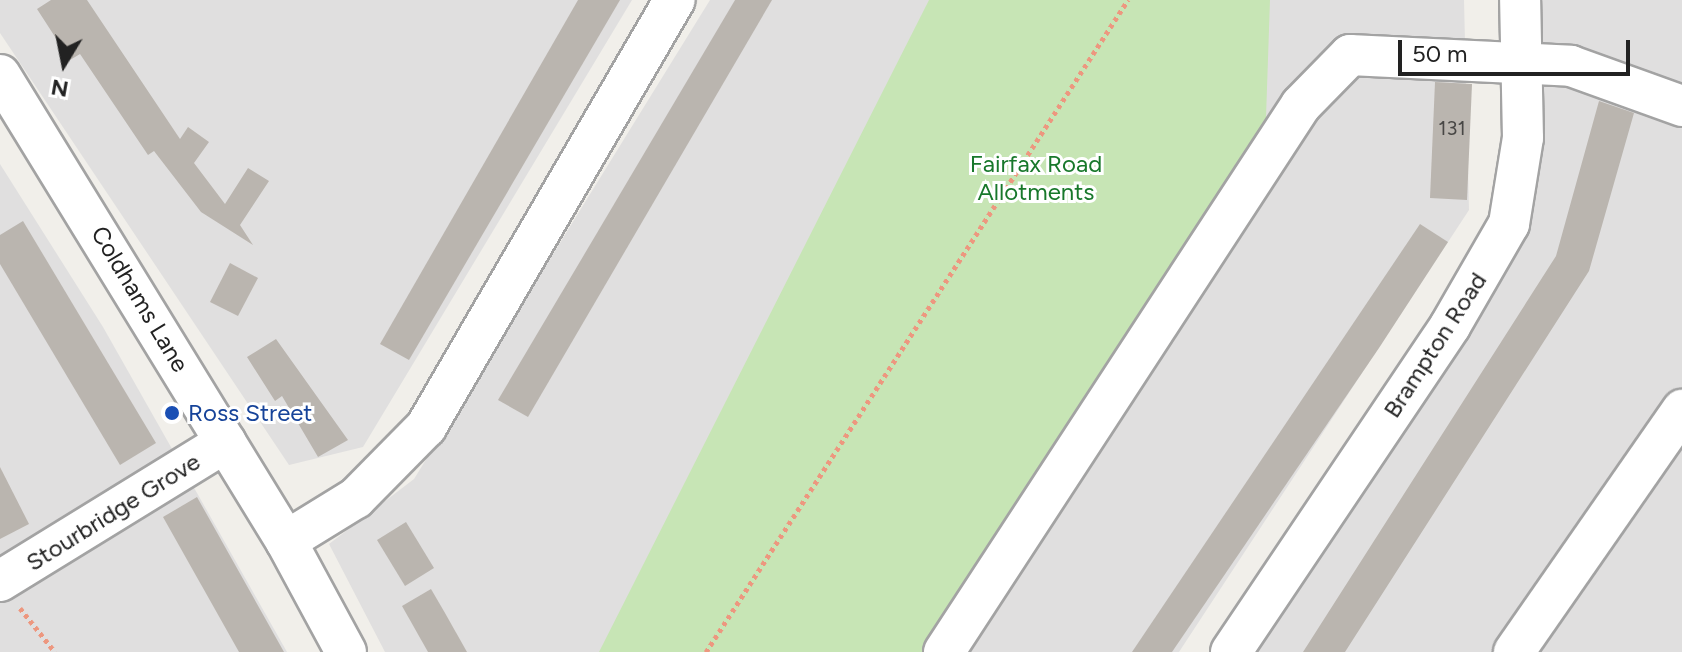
<!DOCTYPE html>
<style>
body{margin:0}
#map{position:relative;width:1682px;height:652px;overflow:hidden;background:#f1efea;font-family:Figtree,sans-serif}
div>[style]{position:absolute}
[style*='--x']{left:calc(var(--x)*1px);top:calc(var(--y)*1px);width:calc(var(--w)*1px);rotate:calc(var(--a)*1deg)}
.residential>*{inset:0;background:#e0dfdf}
.grass>*{inset:0;background:#c7e5b5}
.building>*{inset:0;background:#bab5af}
.path>*{height:5px;margin-top:-2.5px;transform-origin:0;background:repeating-linear-gradient(90deg,#ed977f 0 4px,transparent 0 8px)}
.roads{filter:drop-shadow(2px 0 #a3a3a3) drop-shadow(-2px 0 #a3a3a3) drop-shadow(0 2px #a3a3a3) drop-shadow(0 -2px #a3a3a3)}
.minor>*{height:40px;margin:-20px;padding:0 20px;transform-origin:20px;border-radius:20px;background:#fff}
.dots>*{width:22px;height:22px;translate:-50% -50%;box-sizing:border-box;border:4px solid #fff;border-radius:50%}
span{translate:-50% -50%;white-space:nowrap;text-align:center;line-height:1.15;-webkit-text-stroke:6px #fff;paint-order:stroke}
.number-label{font-size:20px;color:#484745}
.number-label span{-webkit-text-stroke-width:0}
.park-label{font-size:24px;color:#18782b}
.street-label{font-size:24px;color:#222}
.transit-label{font-size:24px;color:#164399}
.left{translate:0 -50%;text-align:left}
.north{position:absolute;left:24px;top:24px;width:80px;height:80px;-webkit-text-stroke:6px #fff;paint-order:stroke;rotate:190deg;font-size:22px;font-weight:700;line-height:32px;text-align:center;color:#222}
.north::after{content:'';display:block;margin:auto;width:28px;height:36px;background:#222;clip-path:polygon(50% 0,100% 100%,50% 72%,0 100%)}
.scale{position:absolute;left:1398px;top:40px;width:232px;height:36px;box-sizing:border-box;border:4px solid #222;border-top:0;padding-left:10px;font-size:24px;line-height:28px;white-space:nowrap;color:#222;-webkit-text-stroke:6px #fff;paint-order:stroke}
</style>
<div id="map">
<div class="residential">
<div style="clip-path:polygon(0 0,632px 0,363px 447px,289px 465px,0 33px)"></div>
<div style="clip-path:polygon(710px 0,1464px 0,1469px 210px,1179px 652px,385px 652px,329px 544px,414px 479px)"></div>
<div style="clip-path:polygon(1520px 0,1682px 0,1682px 652px,1240px 652px,1527px 217px)"></div>
<div style="clip-path:polygon(0 164px,103px 327px,287px 652px,0 652px)"></div>
</div>
<div class="grass">
<div style="clip-path:polygon(929px 0,1270px 0,1265px 147px,935px 652px,599px 652px)"></div>
</div>
<div class="building">
<div style="clip-path:polygon(51px 0,87px 0,180px 139px,188px 127px,209px 142px,194px 163px,225px 204px,248px 168px,269px 181px,240px 225px,253px 245px,201px 212px,154px 151px,148px 155px,80px 54px,70px 60px,37px 9px)"></div>
<div style="clip-path:polygon(578px 0,620px 0,409px 360px,380px 344px)"></div>
<div style="clip-path:polygon(735px 0,772px 0,528px 417px,498px 400px)"></div>
<div style="clip-path:polygon(1435px 82px,1472px 84px,1467px 200px,1430px 198px)"></div>
<div style="clip-path:polygon(1599px 101px,1634px 113px,1589px 271px,1345px 652px,1303px 652px,1556px 256px)"></div>
<div style="clip-path:polygon(23px 221px,156px 443px,120px 465px,0 264px,0 235px)"></div>
<div style="clip-path:polygon(1420px 224px,1448px 242px,1379px 348px,1172px 652px,1132px 652px)"></div>
<div style="clip-path:polygon(230px 263px,258px 278px,238px 316px,210px 302px)"></div>
<div style="clip-path:polygon(276px 339px,348px 440px,318px 457px,282px 396px,275px 401px,247px 357px)"></div>
<div style="clip-path:polygon(0 467px,29px 524px,0 539px)"></div>
<div style="clip-path:polygon(197px 497px,261px 611px,284px 652px,239px 652px,163px 517px)"></div>
<div style="clip-path:polygon(406px 522px,434px 568px,405px 586px,377px 540px)"></div>
<div style="clip-path:polygon(431px 589px,445px 613px,467px 652px,428px 652px,402px 606px)"></div>
</div>
<div class="path">
<div style="--x:20;--y:608;--w:56;--a:51.5"></div>
<div style="--x:706;--y:652;--w:777;--a:-57.09"></div>
</div>
<div class="roads">
<div class="minor">
<div style="--x:0;--y:75;--w:547;--a:58.46"></div>
<div style="--x:286;--y:541;--w:126;--a:61.6"></div>
<div style="--x:286;--y:541;--w:82;--a:-31.6"></div>
<div style="--x:356;--y:498;--w:100;--a:-45.4"></div>
<div style="--x:426;--y:427;--w:494;--a:-59.8"></div>
<div style="--x:0;--y:581;--w:265;--a:-31.6"></div>
<div style="--x:944;--y:652;--w:653;--a:-56.87"></div>
<div style="--x:1301;--y:105;--w:70;--a:-45.6"></div>
<div style="--x:1350;--y:55;--w:221;--a:2.8"></div>
<div style="--x:1571;--y:66;--w:118;--a:19.8"></div>
<div style="--x:1231;--y:652;--w:393;--a:-56.1"></div>
<div style="--x:1450;--y:326;--w:118;--a:-60"></div>
<div style="--x:1509;--y:224;--w:87;--a:-80.8"></div>
<div style="--x:1523;--y:138;--w:138;--a:-91.2"></div>
<div style="--x:1514;--y:652;--w:295;--a:-55.2"></div>
</div>
</div>
<div class="dots">
<div style="left:172px;top:413px;background:#1a4fb4"></div>
</div>
<div class="number-label">
<span style="left:1452px;top:128px">131</span>
</div>
<div class="park-label">
<span style="left:1036px;top:178px">Fairfax Road<br>Allotments</span>
</div>
<div class="street-label">
<span style="left:140px;top:299px;rotate:59deg">Coldhams Lane</span>
<span style="left:1435px;top:345px;rotate:-57deg">Brampton Road</span>
<span style="left:113px;top:512px;rotate:-32deg">Stourbridge Grove</span>
</div>
<div class="transit-label">
<span class="left" style="left:188px;top:413px">Ross Street</span>
</div>
<div class="north">N</div>
<div class="scale">50 m</div>
</div>
